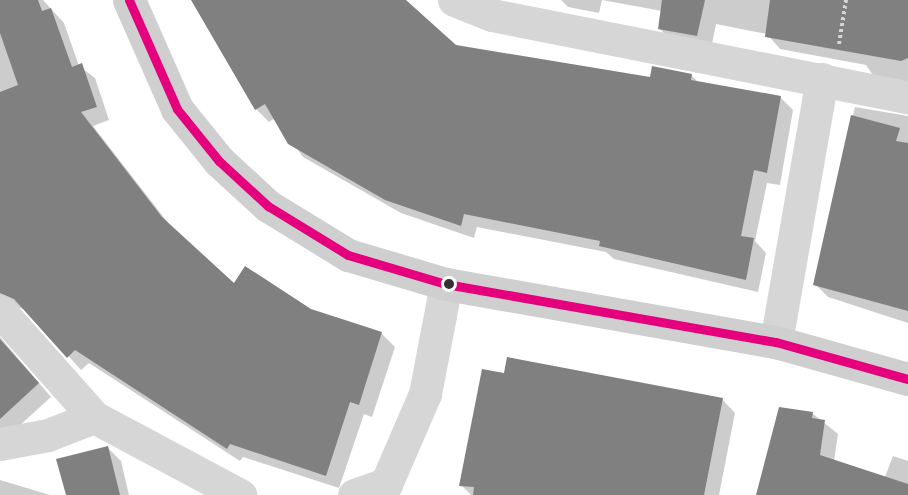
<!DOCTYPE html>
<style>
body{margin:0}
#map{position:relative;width:908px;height:495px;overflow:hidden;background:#fff;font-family:"Asap Condensed",sans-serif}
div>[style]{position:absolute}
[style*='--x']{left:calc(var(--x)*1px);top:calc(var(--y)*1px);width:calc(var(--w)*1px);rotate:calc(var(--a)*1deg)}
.shadow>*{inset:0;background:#0003}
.building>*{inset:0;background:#808080}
.path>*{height:4px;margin-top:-2px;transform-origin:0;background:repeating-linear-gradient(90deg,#d6d6d6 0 3px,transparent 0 6px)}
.street>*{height:33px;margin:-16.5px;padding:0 16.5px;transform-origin:16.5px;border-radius:16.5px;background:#d6d6d6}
.secondary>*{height:33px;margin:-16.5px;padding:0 16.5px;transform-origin:16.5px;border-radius:16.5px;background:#cfcfcf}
.bus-1>*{height:9px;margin:-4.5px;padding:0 4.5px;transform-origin:4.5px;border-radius:4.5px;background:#e5007d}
.dots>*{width:16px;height:16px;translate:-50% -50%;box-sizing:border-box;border:3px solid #fff;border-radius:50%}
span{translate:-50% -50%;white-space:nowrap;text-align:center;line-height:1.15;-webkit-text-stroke:6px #fff;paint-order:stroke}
</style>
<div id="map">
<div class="shadow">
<div style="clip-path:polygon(0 0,43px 0,64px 23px,79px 66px,95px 78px,109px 120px,93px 126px,172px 228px,235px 285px,382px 334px,395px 347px,372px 417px,364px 414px,339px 488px,243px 457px,240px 461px,89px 363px,81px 370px,27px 310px,9px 305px,0 313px)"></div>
<div style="clip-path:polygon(198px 0,378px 0,455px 47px,651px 78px,691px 75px,699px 83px,780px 97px,793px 110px,780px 185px,767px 183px,755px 241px,766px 253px,758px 292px,614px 259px,606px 252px,477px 227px,474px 238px,401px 213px,303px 157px,275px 118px,269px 122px,256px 109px)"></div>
<div style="clip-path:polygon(561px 0,908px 0,908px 89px,878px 82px,866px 65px,780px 49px,767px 34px,716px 24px,711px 49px,672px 41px,659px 28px,662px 11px,602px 0,599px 13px,568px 7px)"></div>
<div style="clip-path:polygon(855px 107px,908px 116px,908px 323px,828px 297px,815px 284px)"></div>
<div style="clip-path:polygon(0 337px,51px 397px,8px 436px,0 428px)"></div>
<div style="clip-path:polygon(722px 399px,735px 413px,719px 495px,471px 495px,461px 485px)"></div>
<div style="clip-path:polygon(812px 413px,838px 434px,834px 461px,885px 477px,893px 456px,908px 461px,908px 495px,757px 495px)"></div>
<div style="clip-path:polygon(108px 448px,121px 461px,129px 495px,68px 495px)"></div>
<div style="clip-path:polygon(0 480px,50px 495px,0 495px)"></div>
</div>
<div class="building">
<div style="clip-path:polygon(0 0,38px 0,42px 11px,51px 8px,72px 67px,82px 63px,97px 107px,81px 112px,162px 217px,234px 283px,245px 266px,311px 309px,382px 332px,359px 405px,350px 402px,326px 476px,230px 444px,227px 449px,75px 350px,67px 358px,14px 299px,0 293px,0 92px,18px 85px,0 33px)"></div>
<div style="clip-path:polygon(191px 0,406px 0,456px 45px,650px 77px,652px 66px,692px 74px,691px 80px,781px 96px,767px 173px,754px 170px,741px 236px,754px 238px,746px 280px,599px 246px,600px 241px,464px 214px,461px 226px,385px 200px,288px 144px,265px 104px,255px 110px)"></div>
<div style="clip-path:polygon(662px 0,705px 0,697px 36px,658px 29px)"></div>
<div style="clip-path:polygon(770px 0,908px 0,908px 58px,901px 61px,765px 37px)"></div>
<div style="clip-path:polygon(851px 115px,900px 128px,896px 141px,908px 143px,908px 311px,813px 285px)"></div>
<div style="clip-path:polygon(0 339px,39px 383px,0 419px)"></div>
<div style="clip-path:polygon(507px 357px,723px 398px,704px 495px,473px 495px,474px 487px,459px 486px,482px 369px,504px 373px)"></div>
<div style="clip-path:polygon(779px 407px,813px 412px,812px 418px,825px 420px,820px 455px,908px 484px,908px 495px,756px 495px)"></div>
<div style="clip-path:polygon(108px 446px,120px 495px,66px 495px,56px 459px)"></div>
</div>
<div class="path">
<div style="--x:839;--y:44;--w:45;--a:-81"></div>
</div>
<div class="street">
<div style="--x:454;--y:0;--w:41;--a:21.5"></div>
<div style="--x:492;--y:15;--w:424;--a:11.2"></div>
<div style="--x:0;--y:311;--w:142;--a:48.4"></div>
<div style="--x:94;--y:417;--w:166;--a:28.1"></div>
<div style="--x:776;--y:342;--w:267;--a:-80.1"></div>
<div style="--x:0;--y:444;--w:49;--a:-10.6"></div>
<div style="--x:48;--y:435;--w:49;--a:-21.4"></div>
<div style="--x:354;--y:495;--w:34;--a:-19"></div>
<div style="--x:386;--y:484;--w:98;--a:-66.6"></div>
<div style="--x:425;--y:394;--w:112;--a:-79.2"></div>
</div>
<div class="secondary">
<div style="--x:129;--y:0;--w:119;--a:66.2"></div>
<div style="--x:177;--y:109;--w:67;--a:51.1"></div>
<div style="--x:219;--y:161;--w:67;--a:42.6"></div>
<div style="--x:268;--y:206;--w:94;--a:31.5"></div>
<div style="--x:348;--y:255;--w:102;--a:16.5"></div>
<div style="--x:446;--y:284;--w:335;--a:10"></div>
<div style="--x:776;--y:342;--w:137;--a:15.7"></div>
</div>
<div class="bus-1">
<div style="--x:129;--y:0;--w:119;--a:66.2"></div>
<div style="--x:177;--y:109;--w:67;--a:51.1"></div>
<div style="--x:219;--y:161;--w:67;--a:42.6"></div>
<div style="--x:268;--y:206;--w:94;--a:31.5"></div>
<div style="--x:348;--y:255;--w:102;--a:16.5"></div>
<div style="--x:446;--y:284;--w:335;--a:10"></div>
<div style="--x:776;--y:342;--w:137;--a:15.7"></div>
</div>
<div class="dots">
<div style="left:449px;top:284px;background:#323232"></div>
</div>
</div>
